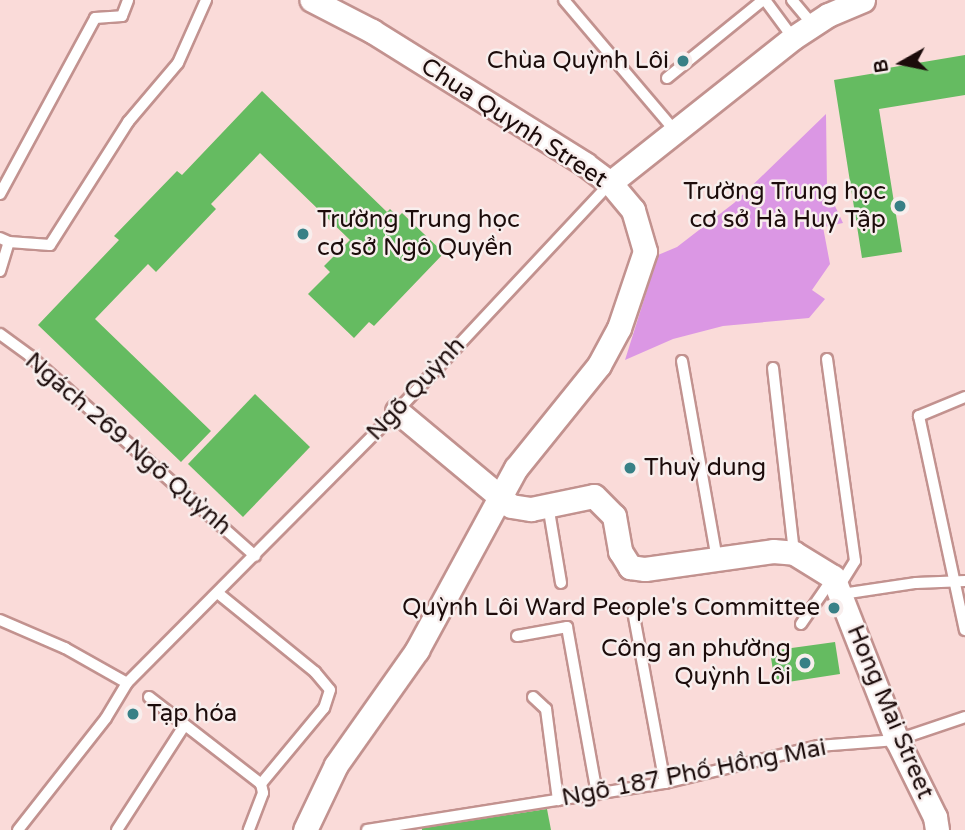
<!DOCTYPE html>
<meta charset="utf-8">
<style>
body{margin:0}
#map{position:relative;width:965px;height:830px;overflow:hidden;background:#fadbd9;font-family:"Varela Round",sans-serif}
div>[style]{position:absolute}
[style*='--x']{left:calc(var(--x)*1px);top:calc(var(--y)*1px);width:calc(var(--w)*1px);rotate:calc(var(--a)*1deg)}
.green>*{inset:0;background:#db97e4}
.building>*{inset:0;background:#65bb61}
.roads{filter:drop-shadow(2px 0 #c2928f) drop-shadow(-2px 0 #c2928f) drop-shadow(0 2px #c2928f) drop-shadow(0 -2px #c2928f)}
.lane>*{height:10px;margin:-5px;padding:0 5px;transform-origin:5px;border-radius:5px;background:#fff}
.street>*{height:23px;margin:-11.5px;padding:0 11.5px;transform-origin:11.5px;border-radius:11.5px;background:#fff}
.dots>*{width:19px;height:19px;translate:-50% -50%;box-sizing:border-box;border:4px solid #f8eeed;border-radius:50%}
span{translate:-50% -50%;white-space:nowrap;text-align:center;line-height:1.15;-webkit-text-stroke:5px #f8eeed;paint-order:stroke}
.poi-label{font-size:24px;color:#1c0c0b}
.right{translate:-100% -50%;text-align:right}
.left{translate:0 -50%;text-align:left}
.street-label{font-size:24px;color:#1c0c0b}
.north{position:absolute;left:867px;top:28px;width:70px;height:70px;-webkit-text-stroke:5px #f8eeed;paint-order:stroke;rotate:261deg;font-size:19px;font-weight:700;line-height:28px;text-align:center;color:#1c0c0b}
.north::after{content:'';display:block;margin:auto;width:24px;height:32px;background:#1c0c0b;clip-path:polygon(50% 0,100% 100%,50% 72%,0 100%)}
</style>
<div id="map">
<div class="green">
<div style="clip-path:polygon(826px 114px,827px 189px,843px 223px,823px 227px,830px 264px,812px 290px,825px 299px,809px 318px,723px 326px,673px 339px,625px 360px,658px 255px,677px 247px,734px 203px)"></div>
</div>
<div class="building">
<div style="clip-path:polygon(965px 55px,965px 95px,879px 109px,902px 252px,862px 258px,834px 80px,876px 73px,876px 70px)"></div>
<div style="clip-path:polygon(262px 91px,387px 212px,390px 209px,398px 217px,402px 213px,444px 253px,374px 326px,369px 322px,354px 338px,308px 294px,330px 272px,324px 266px,350px 240px,260px 153px,211px 204px,216px 209px,156px 272px,148px 264px,95px 319px,211px 431px,181px 462px,38px 325px,119px 240px,114px 236px,177px 171px,182px 175px)"></div>
<div style="clip-path:polygon(255px 394px,310px 447px,243px 517px,188px 464px)"></div>
<div style="clip-path:polygon(835px 642px,840px 674px,775px 684px,770px 651px)"></div>
<div style="clip-path:polygon(547px 809px,551px 830px,422px 830px,422px 828px)"></div>
</div>
<div class="roads">
<div class="lane">
<div style="--x:564;--y:0;--w:172;--a:49.7"></div>
<div style="--x:765;--y:0;--w:47;--a:53.6"></div>
<div style="--x:792;--y:0;--w:33;--a:50"></div>
<div style="--x:667;--y:78;--w:124;--a:-39.1"></div>
<div style="--x:0;--y:194;--w:200;--a:-61.6"></div>
<div style="--x:95;--y:18;--w:27;--a:-4"></div>
<div style="--x:122;--y:16;--w:17;--a:-69"></div>
<div style="--x:0;--y:238;--w:10;--a:24"></div>
<div style="--x:9;--y:242;--w:41;--a:4.2"></div>
<div style="--x:50;--y:245;--w:146;--a:-57.6"></div>
<div style="--x:128;--y:122;--w:77;--a:-49.7"></div>
<div style="--x:178;--y:63;--w:69;--a:-66"></div>
<div style="--x:0;--y:271;--w:30;--a:-73"></div>
<div style="--x:0;--y:334;--w:37;--a:36"></div>
<div style="--x:30;--y:356;--w:301;--a:41.6"></div>
<div style="--x:827;--y:359;--w:204;--a:82.1"></div>
<div style="--x:855;--y:561;--w:31;--a:122"></div>
<div style="--x:682;--y:361;--w:201;--a:80"></div>
<div style="--x:773;--y:368;--w:186;--a:83.5"></div>
<div style="--x:965;--y:397;--w:50;--a:157.6"></div>
<div style="--x:919;--y:416;--w:219;--a:77.9"></div>
<div style="--x:548;--y:505;--w:79;--a:80.5"></div>
<div style="--x:219;--y:594;--w:124;--a:39.1"></div>
<div style="--x:315;--y:672;--w:23;--a:50"></div>
<div style="--x:330;--y:690;--w:19;--a:108"></div>
<div style="--x:324;--y:708;--w:99;--a:129.7"></div>
<div style="--x:261;--y:784;--w:9;--a:77"></div>
<div style="--x:263;--y:793;--w:40;--a:111"></div>
<div style="--x:842;--y:594;--w:75;--a:-8.5"></div>
<div style="--x:916;--y:583;--w:49;--a:-2.3"></div>
<div style="--x:633;--y:611;--w:175;--a:79.5"></div>
<div style="--x:0;--y:620;--w:71;--a:23.3"></div>
<div style="--x:65;--y:648;--w:71;--a:29.4"></div>
<div style="--x:801;--y:624;--w:55;--a:-55.4"></div>
<div style="--x:517;--y:636;--w:51;--a:-10.2"></div>
<div style="--x:567;--y:627;--w:170;--a:79.8"></div>
<div style="--x:149;--y:697;--w:142;--a:37.8"></div>
<div style="--x:533;--y:697;--w:18;--a:43"></div>
<div style="--x:546;--y:709;--w:92;--a:82.5"></div>
<div style="--x:18;--y:830;--w:142;--a:-51.8"></div>
<div style="--x:106;--y:718;--w:41;--a:-59"></div>
<div style="--x:127;--y:683;--w:383;--a:-45.2"></div>
<div style="--x:397;--y:411;--w:312;--a:-46.9"></div>
<div style="--x:117;--y:830;--w:124;--a:-57.2"></div>
<div style="--x:367;--y:830;--w:302;--a:-9"></div>
<div style="--x:665;--y:783;--w:157;--a:-13.6"></div>
<div style="--x:818;--y:746;--w:79;--a:-4.3"></div>
<div style="--x:897;--y:740;--w:72;--a:-18.7"></div>
</div>
<div class="street">
<div style="--x:610;--y:183;--w:233;--a:-38.4"></div>
<div style="--x:793;--y:38;--w:42;--a:-33.3"></div>
<div style="--x:828;--y:15;--w:38;--a:-23"></div>
<div style="--x:397;--y:411;--w:148;--a:39.8"></div>
<div style="--x:511;--y:506;--w:20;--a:9"></div>
<div style="--x:531;--y:509;--w:64;--a:-11.7"></div>
<div style="--x:594;--y:496;--w:28;--a:45"></div>
<div style="--x:614;--y:516;--w:36;--a:80"></div>
<div style="--x:620;--y:551;--w:19;--a:58"></div>
<div style="--x:630;--y:567;--w:15;--a:8"></div>
<div style="--x:645;--y:569;--w:129;--a:-8"></div>
<div style="--x:773;--y:551;--w:21;--a:5"></div>
<div style="--x:794;--y:553;--w:46;--a:31.6"></div>
<div style="--x:833;--y:577;--w:175;--a:68.6"></div>
<div style="--x:897;--y:740;--w:86;--a:63.7"></div>
<div style="--x:935;--y:817;--w:13;--a:81"></div>
<div style="--x:305;--y:830;--w:72;--a:-64.5"></div>
<div style="--x:336;--y:765;--w:141;--a:-54.8"></div>
<div style="--x:417;--y:650;--w:207;--a:-61.5"></div>
<div style="--x:516;--y:468;--w:132;--a:-51.1"></div>
<div style="--x:599;--y:365;--w:42;--a:-61.6"></div>
<div style="--x:619;--y:328;--w:81;--a:-71.3"></div>
<div style="--x:645;--y:251;--w:43;--a:-106.3"></div>
<div style="--x:633;--y:210;--w:35;--a:-130"></div>
<div style="--x:610;--y:183;--w:31;--a:-143"></div>
<div style="--x:585;--y:164;--w:251;--a:-148"></div>
<div style="--x:372;--y:31;--w:68;--a:-152.7"></div>
</div>
</div>
<div class="dots">
<div style="left:683px;top:61px;background:#388086"></div>
<div style="left:900px;top:206px;background:#388086"></div>
<div style="left:303px;top:234px;background:#388086"></div>
<div style="left:630px;top:468px;background:#388086"></div>
<div style="left:834px;top:608px;background:#388086"></div>
<div style="left:805px;top:663px;background:#388086"></div>
<div style="left:133px;top:714px;background:#388086"></div>
</div>
<div class="poi-label">
<span class="right" style="left:669px;top:61px">Chùa Quỳnh Lôi</span>
<span class="right" style="left:886px;top:206px">Trường Trung học<br>cơ sở Hà Huy Tập</span>
<span class="left" style="left:317px;top:234px">Trường Trung học<br>cơ sở Ngô Quyền</span>
<span class="left" style="left:644px;top:468px">Thuỳ dung</span>
<span class="right" style="left:820px;top:608px">Quỳnh Lôi Ward People's Committee</span>
<span class="right" style="left:791px;top:663px">Công an phường<br>Quỳnh Lôi</span>
<span class="left" style="left:147px;top:714px">Tạp hóa</span>
</div>
<div class="street-label">
<span style="left:514px;top:123px;rotate:33deg">Chua Quynh Street</span>
<span style="left:416px;top:389px;rotate:-47deg">Ngõ Quỳnh</span>
<span style="left:128px;top:444px;rotate:41deg">Ngách 269 Ngõ Quỳnh</span>
<span style="left:890px;top:712px;rotate:67deg">Hong Mai Street</span>
<span style="left:694px;top:773px;rotate:-11deg">Ngõ 187 Phố Hồng Mai</span>
</div>
<div class="north">B</div>
</div>
